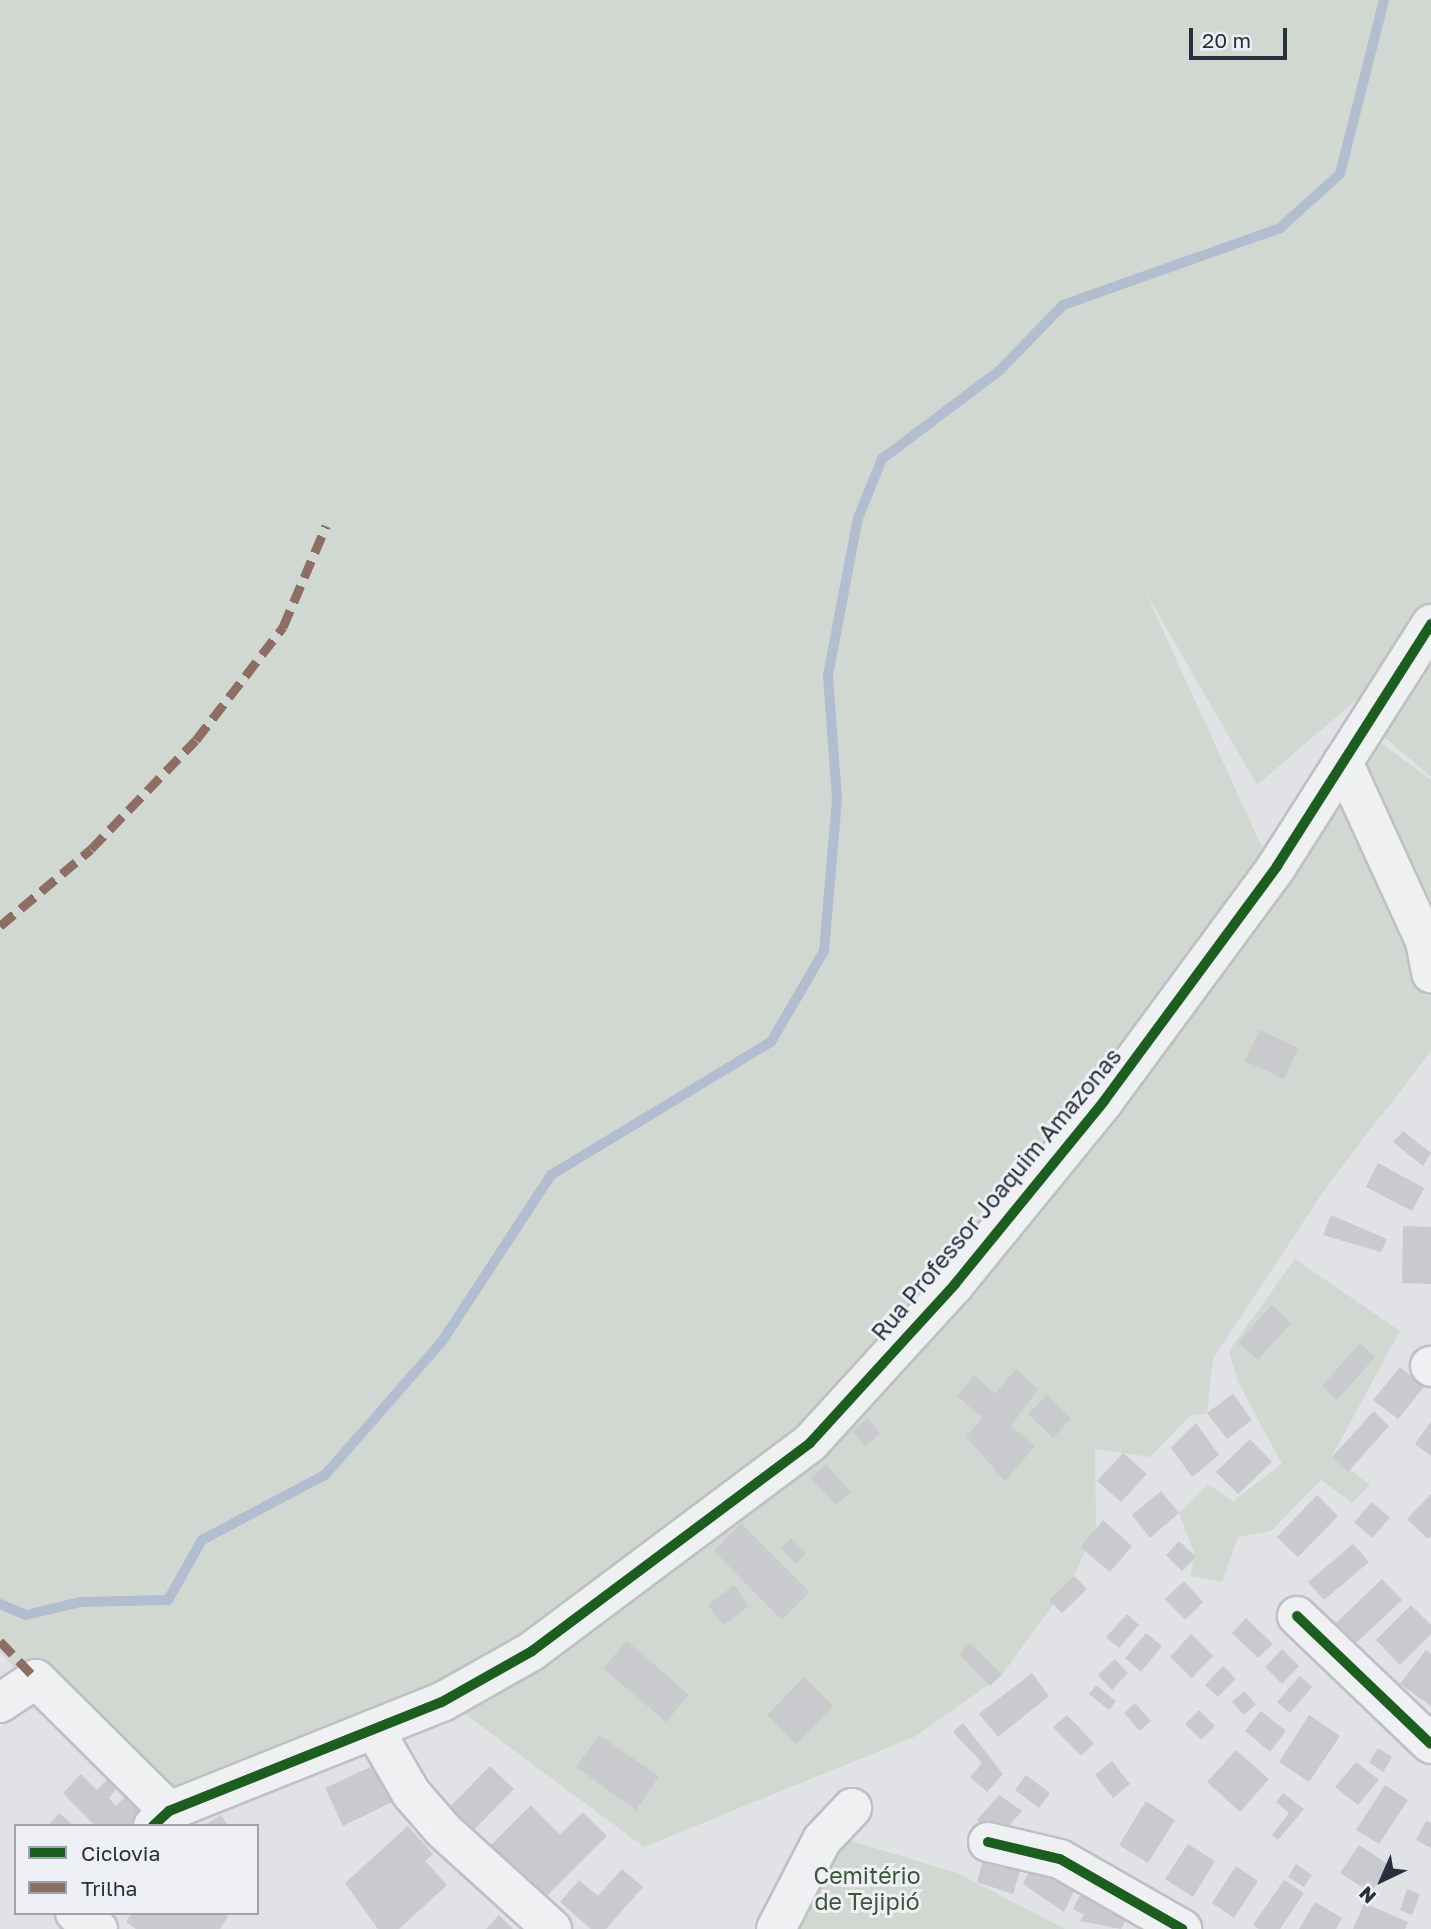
<!DOCTYPE html>
<meta charset="utf-8">
<style>
body{margin:0}
#map{position:relative;width:1431px;height:1929px;overflow:hidden;background:#e0e2e5;font-family:"Golos Text",sans-serif}
div>[style]{position:absolute}
[style*='--x']{left:calc(var(--x)*1px);top:calc(var(--y)*1px);width:calc(var(--w)*1px);rotate:calc(var(--a)*1deg)}
.green>*{inset:0;background:#d1d8d1}
.stream>*{height:10px;margin:-5px;padding:0 5px;transform-origin:5px;border-radius:5px;background:#b0becf}
.building>*{inset:0;background:#c8cacd}
.roads{filter:drop-shadow(2px 0 #bec0c3) drop-shadow(-2px 0 #bec0c3) drop-shadow(0 2px #bec0c3) drop-shadow(0 -2px #bec0c3)}
.minor>*{height:38px;margin:-19px;padding:0 19px;transform-origin:19px;border-radius:19px;background:#eff0f2}
.quiet>*{height:9px;margin-top:-4.5px;transform-origin:0;background:repeating-linear-gradient(90deg,#8d6e63 0 18px,transparent 0 27px)}
.cycleway>*{height:10px;margin:-5px;padding:0 5px;transform-origin:5px;border-radius:5px;background:#1b5e20}
span{translate:-50% -50%;white-space:nowrap;text-align:center;line-height:1.15;-webkit-text-stroke:6px #eef0f5;paint-order:stroke}
.street-label{font-size:23px;color:#282f3d}
.park-label{font-size:23px;color:#3c5737}
.legend{position:absolute;left:14px;top:1824px;width:245px;height:91px;box-sizing:border-box;background:#eef0f5;border:2px solid #9fa3ab;margin:0;padding:9px 12px;list-style:none;font-size:21px;color:#282f3d}
.legend li{display:flex;align-items:center;gap:14px;height:35px}
.legend b{width:35px;border:2px solid #9fa3ab}
.north{position:absolute;left:1347px;top:1845px;width:70px;height:70px;-webkit-text-stroke:5px #eef0f5;paint-order:stroke;rotate:224deg;font-size:19px;font-weight:700;line-height:28px;text-align:center;color:#282f3d}
.north::after{content:'';display:block;margin:auto;width:24px;height:32px;background:#282f3d;clip-path:polygon(50% 0,100% 100%,50% 72%,0 100%)}
.scale{position:absolute;left:1189px;top:28px;width:98px;height:32px;box-sizing:border-box;border:4px solid #282f3d;border-top:0;padding-left:9px;font-size:21px;line-height:24px;white-space:nowrap;color:#282f3d;-webkit-text-stroke:5px #eef0f5;paint-order:stroke}
</style>
<div id="map">
<div class="green">
<div style="clip-path:polygon(0 0,1431px 0,1431px 777px,1380px 733px,1361px 696px,1257px 785px,1145px 591px,1276px 878px,1376px 739px,1431px 780px,1431px 1051px,1327px 1186px,1213px 1359px,1207px 1413px,1190px 1416px,1150px 1457px,1095px 1449px,1096px 1527px,1074px 1576px,1002px 1675px,916px 1736px,644px 1847px,441px 1696px,151px 1811px,0 1652px)"></div>
<div style="clip-path:polygon(1295px 1259px,1400px 1331px,1332px 1456px,1370px 1485px,1352px 1503px,1321px 1480px,1271px 1531px,1238px 1537px,1222px 1582px,1190px 1576px,1195px 1555px,1179px 1513px,1208px 1484px,1233px 1501px,1282px 1464px,1238px 1382px,1229px 1351px)"></div>
<div style="clip-path:polygon(845px 1839px,957px 1873px,1065px 1929px,795px 1929px)"></div>
</div>
<div class="stream">
<div style="--x:0;--y:1604;--w:28;--a:23"></div>
<div style="--x:26;--y:1615;--w:56;--a:-13.5"></div>
<div style="--x:80;--y:1602;--w:88;--a:-1.3"></div>
<div style="--x:168;--y:1600;--w:69;--a:-60.5"></div>
<div style="--x:202;--y:1540;--w:139;--a:-27.9"></div>
<div style="--x:325;--y:1475;--w:179;--a:-48.8"></div>
<div style="--x:443;--y:1340;--w:197;--a:-56.8"></div>
<div style="--x:551;--y:1175;--w:257;--a:-31.2"></div>
<div style="--x:771;--y:1042;--w:105;--a:-59.8"></div>
<div style="--x:824;--y:951;--w:153;--a:-85.1"></div>
<div style="--x:837;--y:799;--w:124;--a:-94.2"></div>
<div style="--x:828;--y:675;--w:160;--a:-79.2"></div>
<div style="--x:858;--y:518;--w:64;--a:-67.9"></div>
<div style="--x:882;--y:459;--w:148;--a:-37"></div>
<div style="--x:1000;--y:370;--w:91;--a:-45.9"></div>
<div style="--x:1063;--y:305;--w:230;--a:-19.5"></div>
<div style="--x:1280;--y:228;--w:81;--a:-42"></div>
<div style="--x:1340;--y:174;--w:179;--a:-75.8"></div>
</div>
<div class="building">
<div style="clip-path:polygon(1260px 1030px,1298px 1048px,1284px 1079px,1245px 1061px)"></div>
<div style="clip-path:polygon(1403px 1131px,1431px 1153px,1423px 1166px,1393px 1142px)"></div>
<div style="clip-path:polygon(1378px 1163px,1424px 1188px,1412px 1211px,1366px 1187px)"></div>
<div style="clip-path:polygon(1331px 1215px,1387px 1239px,1381px 1252px,1323px 1235px)"></div>
<div style="clip-path:polygon(1403px 1226px,1431px 1227px,1431px 1284px,1402px 1283px)"></div>
<div style="clip-path:polygon(1272px 1305px,1291px 1323px,1258px 1360px,1238px 1342px)"></div>
<div style="clip-path:polygon(1360px 1343px,1375px 1357px,1337px 1400px,1322px 1386px)"></div>
<div style="clip-path:polygon(1400px 1367px,1424px 1387px,1398px 1419px,1373px 1400px)"></div>
<div style="clip-path:polygon(1016px 1369px,1038px 1389px,1011px 1426px,1035px 1446px,1005px 1481px,966px 1437px,983px 1418px,957px 1396px,974px 1375px,995px 1394px)"></div>
<div style="clip-path:polygon(1233px 1394px,1252px 1420px,1227px 1439px,1207px 1413px)"></div>
<div style="clip-path:polygon(1047px 1395px,1071px 1419px,1053px 1438px,1028px 1414px)"></div>
<div style="clip-path:polygon(1374px 1411px,1389px 1426px,1348px 1472px,1332px 1457px)"></div>
<div style="clip-path:polygon(868px 1418px,880px 1434px,865px 1446px,852px 1431px)"></div>
<div style="clip-path:polygon(1431px 1421px,1431px 1456px,1415px 1444px)"></div>
<div style="clip-path:polygon(1196px 1423px,1219px 1455px,1192px 1477px,1171px 1448px)"></div>
<div style="clip-path:polygon(1250px 1439px,1272px 1462px,1238px 1494px,1216px 1472px)"></div>
<div style="clip-path:polygon(1123px 1453px,1147px 1474px,1121px 1502px,1097px 1481px)"></div>
<div style="clip-path:polygon(826px 1464px,851px 1492px,836px 1505px,811px 1478px)"></div>
<div style="clip-path:polygon(1161px 1491px,1179px 1513px,1150px 1538px,1132px 1515px)"></div>
<div style="clip-path:polygon(1431px 1494px,1431px 1536px,1428px 1539px,1407px 1519px)"></div>
<div style="clip-path:polygon(1317px 1495px,1338px 1516px,1298px 1557px,1277px 1537px)"></div>
<div style="clip-path:polygon(1372px 1502px,1390px 1518px,1372px 1538px,1354px 1522px)"></div>
<div style="clip-path:polygon(1103px 1520px,1132px 1546px,1110px 1572px,1080px 1547px)"></div>
<div style="clip-path:polygon(741px 1523px,810px 1592px,782px 1620px,714px 1551px)"></div>
<div style="clip-path:polygon(791px 1538px,806px 1553px,796px 1564px,781px 1549px)"></div>
<div style="clip-path:polygon(1179px 1541px,1196px 1557px,1182px 1571px,1166px 1555px)"></div>
<div style="clip-path:polygon(1353px 1544px,1369px 1562px,1324px 1600px,1308px 1582px)"></div>
<div style="clip-path:polygon(1074px 1576px,1087px 1589px,1062px 1613px,1049px 1600px)"></div>
<div style="clip-path:polygon(1382px 1579px,1402px 1600px,1355px 1644px,1335px 1624px)"></div>
<div style="clip-path:polygon(1184px 1581px,1203px 1602px,1185px 1620px,1165px 1599px)"></div>
<div style="clip-path:polygon(734px 1585px,749px 1606px,724px 1625px,708px 1605px)"></div>
<div style="clip-path:polygon(1411px 1605px,1431px 1625px,1431px 1634px,1400px 1665px,1376px 1640px)"></div>
<div style="clip-path:polygon(1127px 1614px,1139px 1625px,1119px 1648px,1106px 1637px)"></div>
<div style="clip-path:polygon(1246px 1618px,1273px 1644px,1258px 1658px,1232px 1633px)"></div>
<div style="clip-path:polygon(1146px 1633px,1162px 1646px,1141px 1672px,1125px 1658px)"></div>
<div style="clip-path:polygon(1191px 1634px,1213px 1656px,1192px 1678px,1170px 1657px)"></div>
<div style="clip-path:polygon(627px 1641px,689px 1695px,666px 1722px,603px 1668px)"></div>
<div style="clip-path:polygon(970px 1643px,1002px 1675px,990px 1686px,959px 1654px)"></div>
<div style="clip-path:polygon(1282px 1649px,1299px 1666px,1282px 1684px,1265px 1667px)"></div>
<div style="clip-path:polygon(1426px 1650px,1431px 1654px,1431px 1706px,1400px 1684px)"></div>
<div style="clip-path:polygon(1115px 1659px,1128px 1673px,1112px 1690px,1098px 1675px)"></div>
<div style="clip-path:polygon(1223px 1666px,1236px 1679px,1218px 1697px,1205px 1685px)"></div>
<div style="clip-path:polygon(1032px 1673px,1049px 1696px,998px 1737px,979px 1714px)"></div>
<div style="clip-path:polygon(1300px 1676px,1312px 1687px,1290px 1713px,1277px 1702px)"></div>
<div style="clip-path:polygon(804px 1677px,833px 1706px,796px 1744px,767px 1715px)"></div>
<div style="clip-path:polygon(1096px 1685px,1116px 1701px,1109px 1710px,1089px 1694px)"></div>
<div style="clip-path:polygon(1244px 1691px,1256px 1704px,1244px 1715px,1232px 1702px)"></div>
<div style="clip-path:polygon(1135px 1703px,1151px 1721px,1140px 1731px,1124px 1713px)"></div>
<div style="clip-path:polygon(1199px 1710px,1215px 1726px,1201px 1740px,1185px 1724px)"></div>
<div style="clip-path:polygon(1261px 1711px,1286px 1731px,1270px 1752px,1245px 1731px)"></div>
<div style="clip-path:polygon(1067px 1715px,1094px 1743px,1081px 1756px,1053px 1727px)"></div>
<div style="clip-path:polygon(1309px 1715px,1340px 1736px,1309px 1782px,1279px 1762px)"></div>
<div style="clip-path:polygon(963px 1723px,1003px 1774px,987px 1792px,970px 1777px,982px 1763px,953px 1732px)"></div>
<div style="clip-path:polygon(599px 1735px,659px 1776px,636px 1810px,576px 1767px)"></div>
<div style="clip-path:polygon(1378px 1748px,1392px 1757px,1383px 1772px,1369px 1762px)"></div>
<div style="clip-path:polygon(1236px 1750px,1269px 1779px,1240px 1812px,1207px 1782px)"></div>
<div style="clip-path:polygon(1112px 1761px,1130px 1784px,1113px 1798px,1095px 1775px)"></div>
<div style="clip-path:polygon(381px 1762px,398px 1799px,343px 1826px,325px 1788px)"></div>
<div style="clip-path:polygon(1356px 1762px,1379px 1780px,1358px 1805px,1335px 1787px)"></div>
<div style="clip-path:polygon(490px 1766px,514px 1789px,469px 1835px,445px 1812px)"></div>
<div style="clip-path:polygon(81px 1774px,97px 1790px,107px 1780px,116px 1789px,109px 1798px,116px 1806px,125px 1797px,141px 1813px,129px 1826px,95px 1826px,63px 1793px)"></div>
<div style="clip-path:polygon(1026px 1775px,1050px 1793px,1039px 1808px,1015px 1790px)"></div>
<div style="clip-path:polygon(1385px 1785px,1408px 1800px,1379px 1844px,1356px 1830px)"></div>
<div style="clip-path:polygon(1283px 1793px,1304px 1809px,1278px 1840px,1272px 1835px,1289px 1813px,1276px 1802px)"></div>
<div style="clip-path:polygon(999px 1795px,1022px 1811px,998px 1838px,977px 1820px)"></div>
<div style="clip-path:polygon(1146px 1801px,1175px 1820px,1148px 1863px,1119px 1845px)"></div>
<div style="clip-path:polygon(531px 1805px,560px 1835px,583px 1812px,607px 1836px,544px 1899px,491px 1845px)"></div>
<div style="clip-path:polygon(59px 1813px,74px 1826px,48px 1826px)"></div>
<div style="clip-path:polygon(221px 1815px,228px 1826px,203px 1826px)"></div>
<div style="clip-path:polygon(1426px 1821px,1431px 1823px,1431px 1848px,1416px 1840px)"></div>
<div style="clip-path:polygon(408px 1826px,433px 1854px,425px 1861px,447px 1885px,399px 1929px,378px 1929px,345px 1883px)"></div>
<div style="clip-path:polygon(1188px 1844px,1215px 1861px,1193px 1897px,1165px 1879px)"></div>
<div style="clip-path:polygon(1359px 1845px,1389px 1865px,1371px 1893px,1340px 1873px)"></div>
<div style="clip-path:polygon(1037px 1853px,1082px 1874px,1064px 1912px,1023px 1884px)"></div>
<div style="clip-path:polygon(984px 1857px,1021px 1868px,1013px 1894px,977px 1882px)"></div>
<div style="clip-path:polygon(1296px 1864px,1312px 1875px,1304px 1887px,1288px 1877px)"></div>
<div style="clip-path:polygon(1236px 1866px,1258px 1881px,1234px 1918px,1212px 1903px)"></div>
<div style="clip-path:polygon(622px 1869px,643px 1887px,606px 1929px,591px 1929px,560px 1902px,579px 1880px,598px 1896px)"></div>
<div style="clip-path:polygon(1284px 1880px,1304px 1893px,1280px 1929px,1259px 1929px,1253px 1925px)"></div>
<div style="clip-path:polygon(1087px 1882px,1133px 1907px,1121px 1929px,1080px 1921px,1084px 1915px,1073px 1909px)"></div>
<div style="clip-path:polygon(1407px 1889px,1420px 1894px,1412px 1915px,1400px 1910px)"></div>
<div style="clip-path:polygon(1315px 1902px,1342px 1918px,1336px 1929px,1299px 1929px)"></div>
<div style="clip-path:polygon(1364px 1903px,1408px 1922px,1405px 1929px,1353px 1929px)"></div>
<div style="clip-path:polygon(132px 1913px,224px 1913px,228px 1916px,220px 1929px,136px 1929px,126px 1922px)"></div>
<div style="clip-path:polygon(499px 1915px,513px 1929px,486px 1929px)"></div>
</div>
<div class="roads">
<div class="minor">
<div style="--x:1343;--y:762;--w:197;--a:65.4"></div>
<div style="--x:1425;--y:941;--w:33;--a:79"></div>
<div style="--x:1430;--y:1366;--w:1;--a:45"></div>
<div style="--x:1297;--y:1616;--w:185;--a:43.7"></div>
<div style="--x:0;--y:1703;--w:43;--a:-33.7"></div>
<div style="--x:36;--y:1679;--w:187;--a:44.8"></div>
<div style="--x:374;--y:1729;--w:74;--a:60"></div>
<div style="--x:411;--y:1793;--w:49;--a:49.1"></div>
<div style="--x:443;--y:1830;--w:147;--a:42.2"></div>
<div style="--x:153;--y:1826;--w:22;--a:-43"></div>
<div style="--x:169;--y:1811;--w:294;--a:-21.8"></div>
<div style="--x:442;--y:1702;--w:103;--a:-29.5"></div>
<div style="--x:532;--y:1651;--w:347;--a:-36.8"></div>
<div style="--x:810;--y:1443;--w:215;--a:-47.6"></div>
<div style="--x:955;--y:1284;--w:236;--a:-50.8"></div>
<div style="--x:1104;--y:1101;--w:292;--a:-53.6"></div>
<div style="--x:1277;--y:866;--w:287;--a:-57.5"></div>
<div style="--x:988;--y:1842;--w:74;--a:13.3"></div>
<div style="--x:1060;--y:1859;--w:141;--a:29.8"></div>
<div style="--x:75;--y:1913;--w:28;--a:35"></div>
<div style="--x:776;--y:1929;--w:100;--a:-62.7"></div>
<div style="--x:822;--y:1840;--w:44;--a:-46.8"></div>
</div>
</div>
<div class="quiet">
<div style="--x:0;--y:926;--w:119;--a:-40.2"></div>
<div style="--x:91;--y:849;--w:151;--a:-46.1"></div>
<div style="--x:196;--y:740;--w:143;--a:-52.4"></div>
<div style="--x:283;--y:627;--w:110;--a:-66.9"></div>
<div style="--x:0;--y:1641;--w:52;--a:46.5"></div>
</div>
<div class="cycleway">
<div style="--x:1297;--y:1616;--w:185;--a:43.7"></div>
<div style="--x:153;--y:1826;--w:22;--a:-43"></div>
<div style="--x:169;--y:1811;--w:294;--a:-21.8"></div>
<div style="--x:442;--y:1702;--w:103;--a:-29.5"></div>
<div style="--x:532;--y:1651;--w:347;--a:-36.8"></div>
<div style="--x:810;--y:1443;--w:215;--a:-47.6"></div>
<div style="--x:955;--y:1284;--w:236;--a:-50.8"></div>
<div style="--x:1104;--y:1101;--w:292;--a:-53.6"></div>
<div style="--x:1277;--y:866;--w:287;--a:-57.5"></div>
<div style="--x:988;--y:1842;--w:74;--a:13.3"></div>
<div style="--x:1060;--y:1859;--w:141;--a:29.8"></div>
</div>
<div class="street-label">
<span style="left:996px;top:1194px;rotate:-50deg">Rua Professor Joaquim Amazonas</span>
</div>
<div class="park-label">
<span style="left:867px;top:1888px">Cemitério<br>de Tejipió</span>
</div>
<ul class="legend">
<li><b style="height:9px;background:#1b5e20"></b>Ciclovia</li>
<li><b style="height:9px;background:#8d6e63"></b>Trilha</li>
</ul>
<div class="north">N</div>
<div class="scale">20 m</div>
</div>
